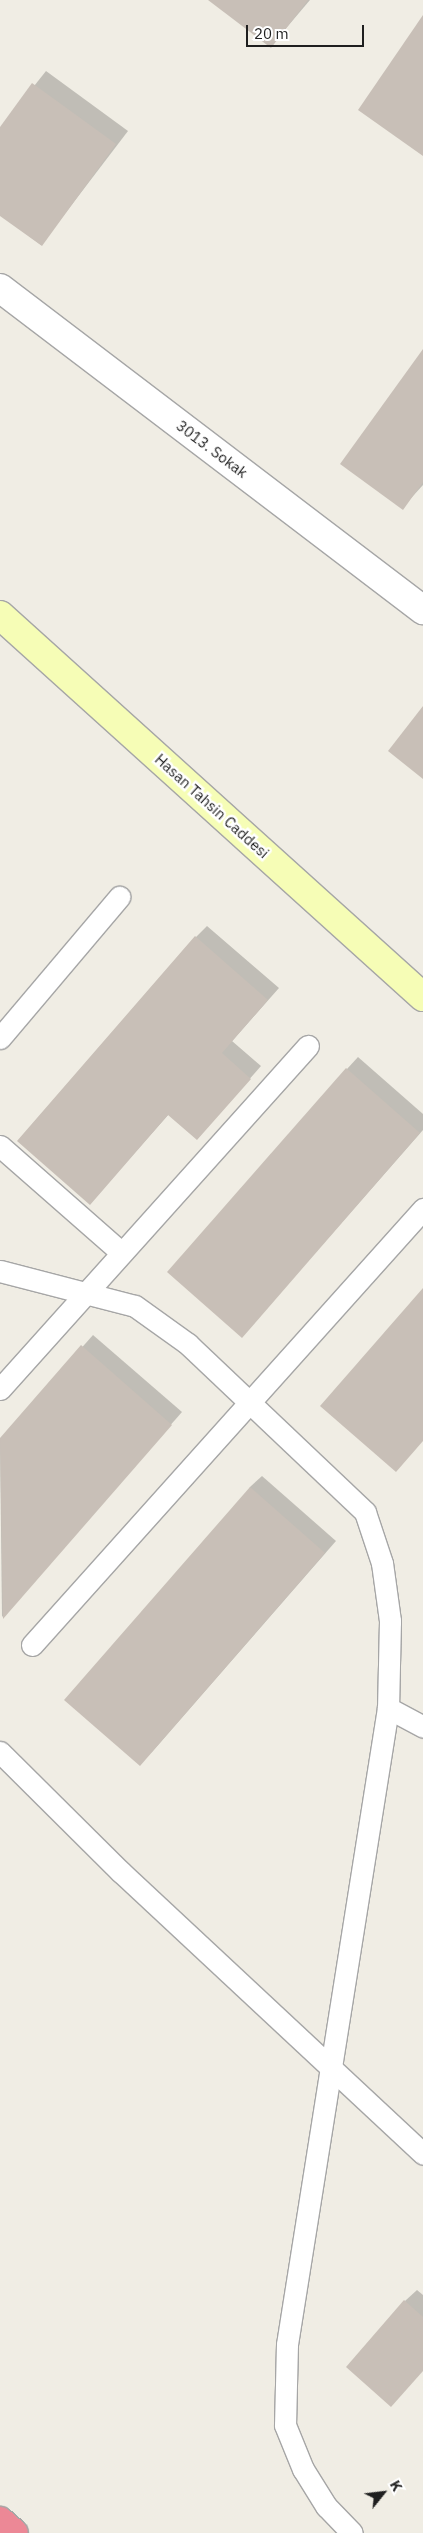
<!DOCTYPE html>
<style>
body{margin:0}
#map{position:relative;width:423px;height:2533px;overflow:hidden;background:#f0ede4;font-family:"IBM Plex Sans",sans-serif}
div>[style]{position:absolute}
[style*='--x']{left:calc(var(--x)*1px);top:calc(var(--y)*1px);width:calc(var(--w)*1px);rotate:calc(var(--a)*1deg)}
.shadow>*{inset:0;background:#0003}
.building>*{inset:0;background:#c8bfb7}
.roads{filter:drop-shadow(1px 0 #a6a6a6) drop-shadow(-1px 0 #a6a6a6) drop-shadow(0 1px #a6a6a6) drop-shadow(0 -1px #a6a6a6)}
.lane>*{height:21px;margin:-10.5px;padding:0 10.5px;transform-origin:10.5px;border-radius:10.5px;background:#fff}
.street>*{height:28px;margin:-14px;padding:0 14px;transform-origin:14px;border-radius:14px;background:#fff}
.secondary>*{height:28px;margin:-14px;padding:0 14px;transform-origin:14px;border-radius:14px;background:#f6fdb6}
.highway>*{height:28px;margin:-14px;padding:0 14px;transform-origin:14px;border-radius:14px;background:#ec8896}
span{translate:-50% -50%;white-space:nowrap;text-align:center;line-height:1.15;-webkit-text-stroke:5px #fff;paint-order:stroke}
.street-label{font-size:15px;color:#1f1f1f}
.north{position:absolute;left:358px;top:2468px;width:50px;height:50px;-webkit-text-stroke:4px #fff;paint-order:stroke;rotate:61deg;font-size:14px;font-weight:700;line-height:20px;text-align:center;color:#1f1f1f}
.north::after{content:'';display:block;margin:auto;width:18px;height:22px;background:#1f1f1f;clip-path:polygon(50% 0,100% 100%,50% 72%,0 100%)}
.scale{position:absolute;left:246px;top:25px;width:118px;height:22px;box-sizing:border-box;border:2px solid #1f1f1f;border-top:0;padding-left:6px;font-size:15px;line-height:18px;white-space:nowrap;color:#1f1f1f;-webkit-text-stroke:4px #fff;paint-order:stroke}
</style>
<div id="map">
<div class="shadow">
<div style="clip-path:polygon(210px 0,310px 0,271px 46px)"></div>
<div style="clip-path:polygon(46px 71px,128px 131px,41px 245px,0 214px,0 129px)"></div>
<div style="clip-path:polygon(423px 351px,423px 485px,402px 508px)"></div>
<div style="clip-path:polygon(207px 926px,279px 988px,232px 1041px,261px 1066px,197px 1138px,169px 1114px,90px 1203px,196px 937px)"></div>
<div style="clip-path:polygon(358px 1057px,423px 1114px,423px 1130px,242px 1336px,347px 1069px)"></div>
<div style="clip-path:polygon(93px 1335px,182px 1412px,2px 1617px,0 1440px)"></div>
<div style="clip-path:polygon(262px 1476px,336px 1541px,151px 1753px,250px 1487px)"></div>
<div style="clip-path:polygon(417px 2290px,423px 2295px,423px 2370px,405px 2301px)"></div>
</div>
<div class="building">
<div style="clip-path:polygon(208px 0,308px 0,271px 48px)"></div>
<div style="clip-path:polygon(423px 15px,423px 156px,358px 110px)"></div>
<div style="clip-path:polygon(32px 83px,116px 144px,42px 246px,0 216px,0 127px)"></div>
<div style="clip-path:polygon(423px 349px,423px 482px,403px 510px,340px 464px)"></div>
<div style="clip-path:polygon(423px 706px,423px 779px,388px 751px)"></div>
<div style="clip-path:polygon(195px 936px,268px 1000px,222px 1053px,251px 1079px,197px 1140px,168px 1115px,90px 1205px,17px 1141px)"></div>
<div style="clip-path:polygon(346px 1068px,420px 1133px,242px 1338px,167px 1272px)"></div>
<div style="clip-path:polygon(423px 1288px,423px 1441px,396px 1472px,320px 1406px)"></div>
<div style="clip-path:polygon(81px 1345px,172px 1425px,3px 1619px,0 1438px)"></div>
<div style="clip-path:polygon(250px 1487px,325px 1553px,140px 1766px,64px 1700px)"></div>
<div style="clip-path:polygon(404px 2300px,423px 2317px,423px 2371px,391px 2407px,346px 2367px)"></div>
</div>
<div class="roads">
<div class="lane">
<div style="--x:0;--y:1038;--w:185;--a:-49.8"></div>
<div style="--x:0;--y:1146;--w:162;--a:41.3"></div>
<div style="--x:0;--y:1271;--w:139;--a:14.5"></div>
<div style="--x:135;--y:1306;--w:65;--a:35.6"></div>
<div style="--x:188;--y:1344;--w:244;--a:43.5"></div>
<div style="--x:365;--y:1512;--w:54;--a:71.6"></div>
<div style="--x:382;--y:1563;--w:59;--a:82.1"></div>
<div style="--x:390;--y:1621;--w:87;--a:91.3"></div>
<div style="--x:388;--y:1708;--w:644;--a:99.02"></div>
<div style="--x:287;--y:2344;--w:81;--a:91.4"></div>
<div style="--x:285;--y:2425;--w:48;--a:67.8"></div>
<div style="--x:303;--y:2469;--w:44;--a:58.1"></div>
<div style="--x:326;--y:2506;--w:37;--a:46"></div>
<div style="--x:0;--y:1389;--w:461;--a:-48.1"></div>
<div style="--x:32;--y:1645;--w:586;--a:-48.11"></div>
<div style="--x:388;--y:1708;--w:40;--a:28"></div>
<div style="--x:0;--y:1752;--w:170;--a:44.8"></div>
<div style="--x:121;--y:1872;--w:413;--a:43"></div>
</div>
<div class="street">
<div style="--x:0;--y:288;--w:532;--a:37.28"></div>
</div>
<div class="secondary">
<div style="--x:0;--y:615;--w:570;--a:42.08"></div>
</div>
<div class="highway">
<div style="--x:0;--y:2521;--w:18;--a:41"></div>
</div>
</div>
<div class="street-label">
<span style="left:212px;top:449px;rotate:37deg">3013. Sokak</span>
<span style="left:212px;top:806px;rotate:42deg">Hasan Tahsin Caddesi</span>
</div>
<div class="north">K</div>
<div class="scale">20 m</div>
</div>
